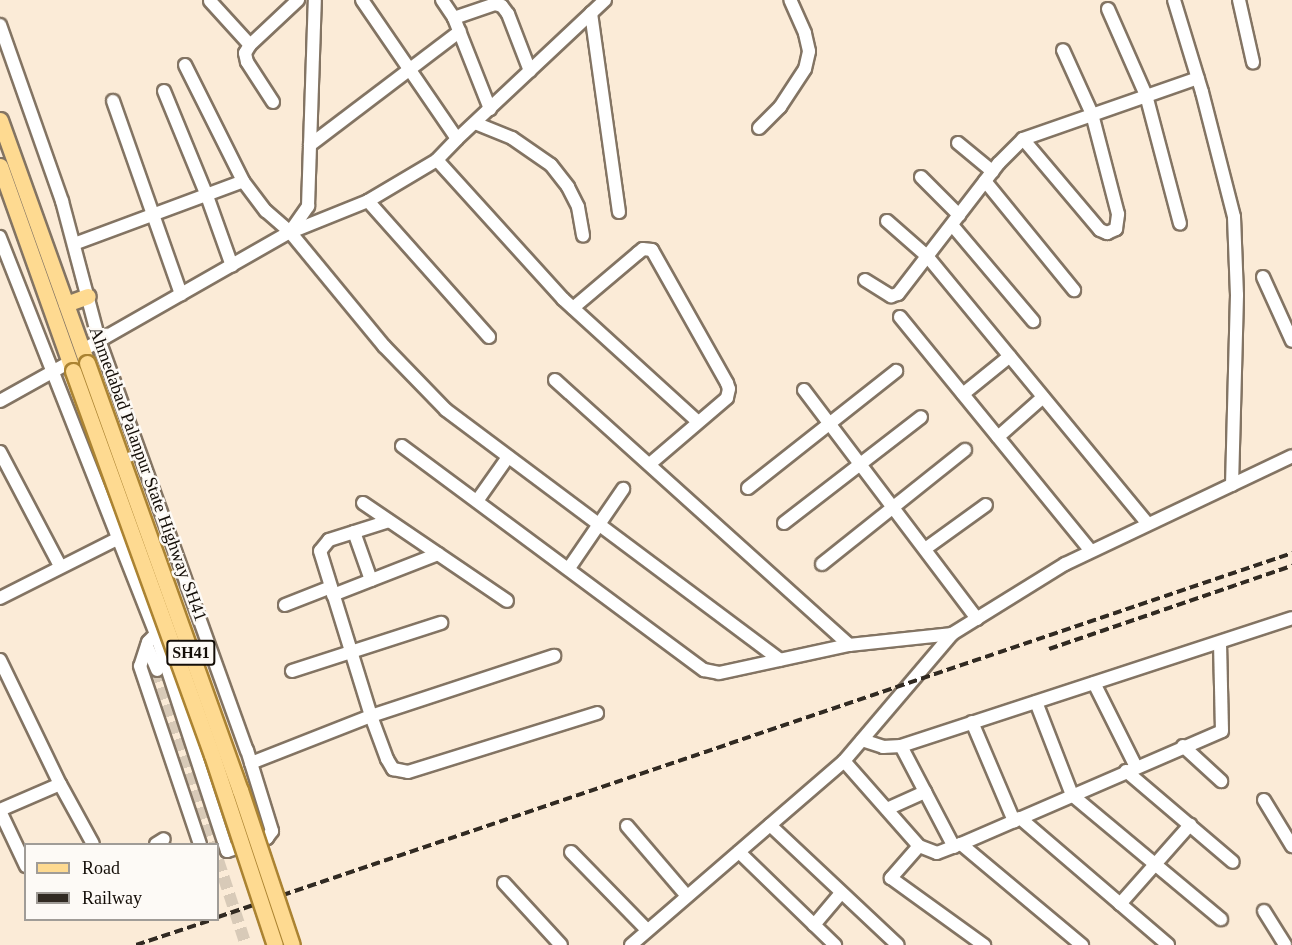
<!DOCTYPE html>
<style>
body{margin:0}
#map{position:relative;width:1292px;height:945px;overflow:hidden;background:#fbebd7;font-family:Georgia,serif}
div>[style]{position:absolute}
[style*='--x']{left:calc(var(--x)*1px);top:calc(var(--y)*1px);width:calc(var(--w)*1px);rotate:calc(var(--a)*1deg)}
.minor-tunnel>*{height:12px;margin-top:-6px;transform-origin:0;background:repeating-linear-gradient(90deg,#d8cab8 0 12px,transparent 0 18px)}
.roads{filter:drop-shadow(2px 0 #837463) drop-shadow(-2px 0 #837463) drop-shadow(0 2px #837463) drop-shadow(0 -2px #837463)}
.minor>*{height:12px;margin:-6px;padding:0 6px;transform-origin:6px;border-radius:6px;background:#fff}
.major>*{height:15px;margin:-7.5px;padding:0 7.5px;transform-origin:7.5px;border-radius:7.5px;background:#feda91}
.rail>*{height:4px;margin-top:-2px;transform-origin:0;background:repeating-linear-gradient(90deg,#312a22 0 9px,transparent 0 13.5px)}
.bridges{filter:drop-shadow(2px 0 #ab8332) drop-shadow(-2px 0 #ab8332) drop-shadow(0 2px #ab8332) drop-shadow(0 -2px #ab8332)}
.major-bridge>*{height:15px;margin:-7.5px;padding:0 7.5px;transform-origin:7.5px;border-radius:7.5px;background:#feda91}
span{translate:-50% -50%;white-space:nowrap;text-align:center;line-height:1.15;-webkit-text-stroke:5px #fdfaf6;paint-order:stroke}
.shield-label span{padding:2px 4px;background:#fdfaf6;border:2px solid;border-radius:4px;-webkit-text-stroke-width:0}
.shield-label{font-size:16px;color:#140e08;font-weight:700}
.street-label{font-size:18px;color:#140e08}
.legend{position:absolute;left:24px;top:843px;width:195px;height:78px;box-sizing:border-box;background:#fdfaf6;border:2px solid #a09c97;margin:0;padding:8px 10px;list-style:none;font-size:18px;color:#140e08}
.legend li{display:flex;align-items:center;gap:12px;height:30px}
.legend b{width:30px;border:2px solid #a09c97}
</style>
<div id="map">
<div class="minor-tunnel">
<div style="--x:157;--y:670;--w:183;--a:72.2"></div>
<div style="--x:218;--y:860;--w:89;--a:71.8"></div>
</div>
<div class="roads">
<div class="minor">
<div style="--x:362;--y:0;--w:168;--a:55.6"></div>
<div style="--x:457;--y:139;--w:29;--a:134"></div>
<div style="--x:437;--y:160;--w:188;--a:47.8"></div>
<div style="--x:563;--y:299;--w:181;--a:42.3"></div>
<div style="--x:442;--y:0;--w:22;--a:56"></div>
<div style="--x:454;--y:18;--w:98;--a:68.4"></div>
<div style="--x:1174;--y:0;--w:96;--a:73.1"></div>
<div style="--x:1202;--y:92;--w:129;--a:75.6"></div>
<div style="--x:1234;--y:217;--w:78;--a:87.8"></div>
<div style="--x:1237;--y:295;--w:190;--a:91.5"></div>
<div style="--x:1239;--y:0;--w:64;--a:77.3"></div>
<div style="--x:210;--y:1;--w:59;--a:47.7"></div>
<div style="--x:1108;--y:9;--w:94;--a:66.2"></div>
<div style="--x:1146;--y:95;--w:133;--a:75.2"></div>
<div style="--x:591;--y:13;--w:201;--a:82"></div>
<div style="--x:454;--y:18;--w:43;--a:-18.9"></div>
<div style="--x:495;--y:4;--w:7;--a:16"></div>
<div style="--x:502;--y:6;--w:10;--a:53"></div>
<div style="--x:508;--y:14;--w:61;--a:68.9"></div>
<div style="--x:0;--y:25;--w:187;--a:70.6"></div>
<div style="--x:62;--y:201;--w:144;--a:75.1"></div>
<div style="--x:99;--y:340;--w:436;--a:70.2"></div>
<div style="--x:247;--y:750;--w:85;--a:72.8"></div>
<div style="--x:272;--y:831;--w:9;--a:126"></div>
<div style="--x:267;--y:838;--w:42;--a:162"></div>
<div style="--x:227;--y:851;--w:228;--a:-108.1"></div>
<div style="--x:156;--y:634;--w:427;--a:-111.5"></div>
<div style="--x:185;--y:65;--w:130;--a:63.4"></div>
<div style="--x:243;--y:181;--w:38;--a:53"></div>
<div style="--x:266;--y:211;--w:32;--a:41"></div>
<div style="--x:290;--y:232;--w:148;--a:50.5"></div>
<div style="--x:384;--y:346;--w:89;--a:45.9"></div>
<div style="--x:446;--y:410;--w:417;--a:36.8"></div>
<div style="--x:164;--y:91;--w:113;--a:67.7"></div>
<div style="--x:207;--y:196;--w:74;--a:70.3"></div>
<div style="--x:113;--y:101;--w:205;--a:70.6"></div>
<div style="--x:273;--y:102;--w:48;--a:-123"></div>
<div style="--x:247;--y:62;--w:9;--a:-103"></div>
<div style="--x:245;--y:53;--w:9;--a:-58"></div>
<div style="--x:250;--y:45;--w:66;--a:-43.2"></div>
<div style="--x:475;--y:123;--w:40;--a:22"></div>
<div style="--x:512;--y:138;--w:47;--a:34.7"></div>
<div style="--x:551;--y:165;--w:28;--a:52"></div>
<div style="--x:568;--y:187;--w:22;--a:63"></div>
<div style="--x:578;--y:207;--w:29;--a:80"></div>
<div style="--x:759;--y:128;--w:30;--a:-45"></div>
<div style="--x:780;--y:107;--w:45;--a:-56.7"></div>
<div style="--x:805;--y:69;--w:18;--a:-77"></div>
<div style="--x:809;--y:51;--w:18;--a:-103"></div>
<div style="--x:805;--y:33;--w:36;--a:-114"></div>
<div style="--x:457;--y:139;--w:203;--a:-43.2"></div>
<div style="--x:1023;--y:139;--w:119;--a:49.8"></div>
<div style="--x:1100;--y:230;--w:8;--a:23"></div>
<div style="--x:1107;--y:233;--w:10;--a:-24"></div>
<div style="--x:1116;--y:229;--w:15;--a:-82"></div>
<div style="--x:1118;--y:214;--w:103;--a:-104.6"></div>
<div style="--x:1092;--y:114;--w:70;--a:-114.4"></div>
<div style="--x:958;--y:143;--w:45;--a:39.6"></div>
<div style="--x:310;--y:145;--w:188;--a:-37.2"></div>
<div style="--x:921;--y:177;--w:54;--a:45"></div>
<div style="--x:985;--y:181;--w:141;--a:50.8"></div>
<div style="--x:368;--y:201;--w:182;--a:48.3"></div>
<div style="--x:887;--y:221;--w:53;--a:41.2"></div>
<div style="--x:927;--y:256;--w:347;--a:50.5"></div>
<div style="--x:952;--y:225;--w:126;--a:49.8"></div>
<div style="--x:291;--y:232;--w:83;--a:-21.9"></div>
<div style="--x:368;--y:201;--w:80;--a:-30.7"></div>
<div style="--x:74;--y:244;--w:180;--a:-20.4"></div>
<div style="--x:1263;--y:277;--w:70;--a:65.6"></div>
<div style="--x:865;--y:280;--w:31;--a:32"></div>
<div style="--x:891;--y:296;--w:7;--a:-16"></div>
<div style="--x:898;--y:294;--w:165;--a:-52.4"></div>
<div style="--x:999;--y:163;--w:34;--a:-45"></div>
<div style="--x:1023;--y:139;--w:185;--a:-19.2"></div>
<div style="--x:573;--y:308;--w:85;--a:-40.2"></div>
<div style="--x:638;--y:253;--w:6;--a:-39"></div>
<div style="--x:643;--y:249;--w:9;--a:6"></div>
<div style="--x:652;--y:250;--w:153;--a:60.6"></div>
<div style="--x:727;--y:383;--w:6;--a:72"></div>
<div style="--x:729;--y:389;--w:9;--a:103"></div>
<div style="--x:727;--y:398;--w:100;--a:139.5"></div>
<div style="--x:900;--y:317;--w:302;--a:50.8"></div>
<div style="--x:83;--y:350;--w:238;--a:-29.7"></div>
<div style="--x:290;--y:232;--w:32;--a:-55"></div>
<div style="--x:308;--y:206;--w:206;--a:-88.1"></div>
<div style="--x:555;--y:380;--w:396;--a:42"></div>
<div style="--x:849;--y:645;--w:104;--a:-6.1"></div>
<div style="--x:804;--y:390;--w:287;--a:52.9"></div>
<div style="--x:963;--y:394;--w:60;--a:-39"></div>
<div style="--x:0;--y:401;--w:80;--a:-29.1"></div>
<div style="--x:998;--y:437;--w:60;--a:-41.6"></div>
<div style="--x:402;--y:446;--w:376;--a:36.6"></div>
<div style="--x:704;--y:670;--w:15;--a:11"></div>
<div style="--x:719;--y:673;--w:133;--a:-12.2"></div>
<div style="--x:0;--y:452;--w:129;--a:62.2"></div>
<div style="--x:748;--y:488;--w:189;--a:-38.3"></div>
<div style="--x:477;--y:501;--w:54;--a:-54.8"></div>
<div style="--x:363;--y:503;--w:174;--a:34.2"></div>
<div style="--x:389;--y:521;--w:63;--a:162.4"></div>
<div style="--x:329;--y:540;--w:14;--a:129"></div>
<div style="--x:320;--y:551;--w:173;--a:72.8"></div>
<div style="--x:371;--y:716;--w:46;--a:69.6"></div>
<div style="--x:387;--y:759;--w:12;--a:59"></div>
<div style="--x:393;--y:769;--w:15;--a:11"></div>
<div style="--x:408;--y:772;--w:198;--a:-17.3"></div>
<div style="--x:784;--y:523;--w:173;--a:-37.7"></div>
<div style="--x:354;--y:532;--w:51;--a:70.5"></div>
<div style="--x:925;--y:549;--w:75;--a:-35.8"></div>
<div style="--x:822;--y:564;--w:183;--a:-38.6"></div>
<div style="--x:569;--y:568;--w:96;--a:-55.6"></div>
<div style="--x:333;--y:595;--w:113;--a:-21.3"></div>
<div style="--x:0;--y:598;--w:133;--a:-26.8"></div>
<div style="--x:285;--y:605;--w:49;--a:-21.4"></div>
<div style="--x:156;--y:634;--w:11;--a:135"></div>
<div style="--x:148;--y:642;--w:25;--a:108"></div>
<div style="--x:140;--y:666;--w:188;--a:71.4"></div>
<div style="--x:147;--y:646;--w:26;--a:67"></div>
<div style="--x:0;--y:660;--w:138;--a:64.2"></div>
<div style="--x:60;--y:784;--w:68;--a:61.2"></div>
<div style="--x:292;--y:671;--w:157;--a:-17.9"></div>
<div style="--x:1094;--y:683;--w:94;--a:63.4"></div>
<div style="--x:1036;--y:702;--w:100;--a:68.8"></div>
<div style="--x:1072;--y:795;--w:194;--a:39.8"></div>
<div style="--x:972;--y:722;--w:108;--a:67"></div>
<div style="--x:862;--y:740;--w:22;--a:18"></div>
<div style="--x:883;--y:747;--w:18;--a:-3"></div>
<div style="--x:901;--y:746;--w:411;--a:-18.1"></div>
<div style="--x:901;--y:746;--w:114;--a:62.3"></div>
<div style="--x:1183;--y:746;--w:52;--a:42.6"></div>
<div style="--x:844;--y:761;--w:113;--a:48.6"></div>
<div style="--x:919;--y:846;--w:19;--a:21"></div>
<div style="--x:937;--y:853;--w:26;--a:-21"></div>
<div style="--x:961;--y:844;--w:158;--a:39.9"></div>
<div style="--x:251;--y:763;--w:129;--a:-21.4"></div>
<div style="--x:371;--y:716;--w:193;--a:-18.2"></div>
<div style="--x:1126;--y:771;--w:140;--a:40.4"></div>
<div style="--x:1264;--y:800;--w:54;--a:58.7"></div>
<div style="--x:887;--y:809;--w:42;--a:-24.1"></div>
<div style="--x:0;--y:810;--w:65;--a:-23.4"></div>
<div style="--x:0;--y:811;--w:61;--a:64.7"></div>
<div style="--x:1020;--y:818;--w:195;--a:40.6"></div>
<div style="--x:770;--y:825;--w:175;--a:43.2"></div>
<div style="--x:627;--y:826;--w:92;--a:49.4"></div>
<div style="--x:156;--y:844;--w:9;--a:-32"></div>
<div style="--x:961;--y:844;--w:284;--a:-23.4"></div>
<div style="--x:1222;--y:731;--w:88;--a:-91.3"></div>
<div style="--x:919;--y:846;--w:43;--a:131.2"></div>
<div style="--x:891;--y:878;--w:115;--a:35.8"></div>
<div style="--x:571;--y:852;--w:109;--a:45.7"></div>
<div style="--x:739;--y:852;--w:134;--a:44.1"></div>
<div style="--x:504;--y:883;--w:84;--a:47.4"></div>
<div style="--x:1120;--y:904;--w:106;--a:-48.5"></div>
<div style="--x:1264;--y:911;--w:40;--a:58"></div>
<div style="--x:814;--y:925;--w:42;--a:-49.8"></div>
<div style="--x:631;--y:945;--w:281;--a:-40.8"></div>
<div style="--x:844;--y:761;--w:167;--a:-49.6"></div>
<div style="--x:952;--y:634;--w:133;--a:-31.8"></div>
<div style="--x:1065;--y:564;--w:251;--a:-25.4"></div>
</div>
<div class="major">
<div style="--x:0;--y:120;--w:258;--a:70.3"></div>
<div style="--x:0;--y:166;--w:218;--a:70.4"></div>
<div style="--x:66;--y:304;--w:23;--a:-20"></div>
</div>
</div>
<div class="rail">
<div style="--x:1049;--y:649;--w:257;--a:-18.9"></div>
<div style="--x:218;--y:917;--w:1134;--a:-18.72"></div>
<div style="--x:136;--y:945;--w:79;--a:-18.4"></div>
</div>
<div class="bridges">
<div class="major-bridge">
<div style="--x:87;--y:363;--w:454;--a:70.3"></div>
<div style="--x:240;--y:790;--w:163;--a:71.5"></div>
<div style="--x:73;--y:371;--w:408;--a:70.1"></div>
<div style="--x:212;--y:755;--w:200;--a:71.7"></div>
</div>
</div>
<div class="shield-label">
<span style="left:191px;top:653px">SH41</span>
</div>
<div class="street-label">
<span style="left:148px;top:474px;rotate:70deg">Ahmedabad Palanpur State Highway SH41</span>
</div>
<ul class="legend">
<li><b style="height:8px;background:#feda91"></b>Road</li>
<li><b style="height:8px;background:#312a22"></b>Railway</li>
</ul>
</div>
